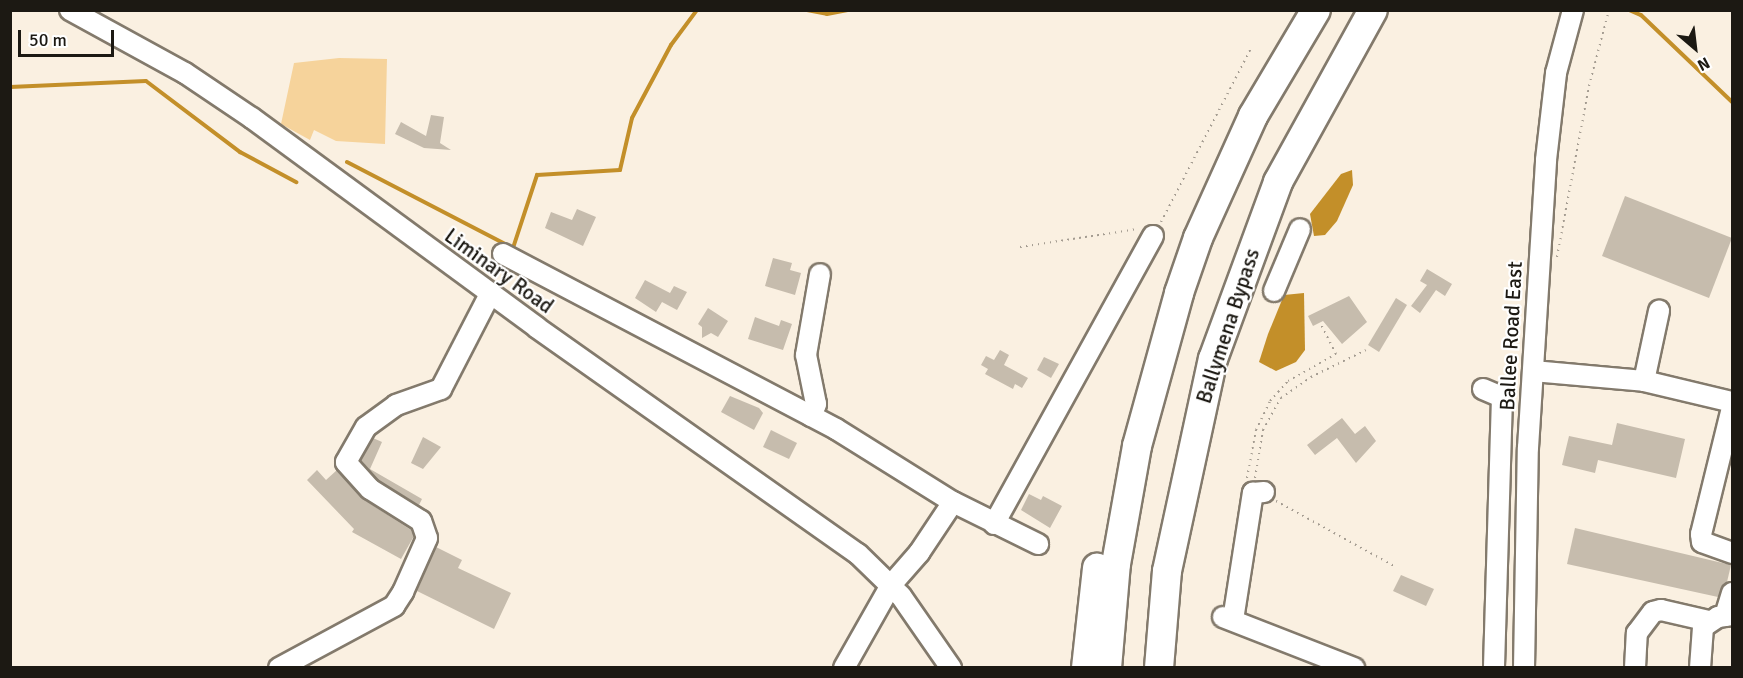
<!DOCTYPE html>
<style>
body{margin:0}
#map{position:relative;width:1743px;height:678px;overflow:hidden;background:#faf0e1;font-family:Signika,sans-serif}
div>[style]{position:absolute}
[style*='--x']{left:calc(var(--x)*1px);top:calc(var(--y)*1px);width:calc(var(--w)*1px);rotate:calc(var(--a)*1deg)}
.green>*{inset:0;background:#f6d39b}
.water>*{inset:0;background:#c38f29}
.stream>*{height:4px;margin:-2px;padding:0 2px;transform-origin:2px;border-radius:2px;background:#c38f29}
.building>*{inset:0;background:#c6bcad}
.path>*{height:2px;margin-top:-1px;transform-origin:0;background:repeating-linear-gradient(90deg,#a49c91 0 1.5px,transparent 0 6px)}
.roads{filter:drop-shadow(2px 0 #837a6c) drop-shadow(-2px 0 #837a6c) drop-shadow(0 2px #837a6c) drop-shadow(0 -2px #837a6c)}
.minor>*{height:20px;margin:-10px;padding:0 10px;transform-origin:10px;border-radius:10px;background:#fff}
.highway>*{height:28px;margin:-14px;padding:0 14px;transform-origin:14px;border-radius:14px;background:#fff}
span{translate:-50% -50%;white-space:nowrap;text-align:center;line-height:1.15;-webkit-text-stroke:4.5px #fff;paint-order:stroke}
.street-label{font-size:21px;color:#1c1913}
.frame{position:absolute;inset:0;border:12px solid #1c1913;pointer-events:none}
.north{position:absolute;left:1665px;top:18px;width:60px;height:60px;-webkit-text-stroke:4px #fff;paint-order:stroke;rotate:152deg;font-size:16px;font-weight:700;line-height:24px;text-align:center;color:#1c1913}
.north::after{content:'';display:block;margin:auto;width:21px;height:27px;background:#1c1913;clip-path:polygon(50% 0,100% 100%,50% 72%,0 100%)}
.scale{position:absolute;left:18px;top:30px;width:96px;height:27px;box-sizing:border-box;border:3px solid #1c1913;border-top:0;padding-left:8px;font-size:18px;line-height:21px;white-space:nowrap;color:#1c1913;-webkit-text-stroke:4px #fff;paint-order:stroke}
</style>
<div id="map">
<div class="green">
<div style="clip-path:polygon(339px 58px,387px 59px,385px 144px,336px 141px,314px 130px,310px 140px,281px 124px,294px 63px)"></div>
</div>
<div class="water">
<div style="clip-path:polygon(1352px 170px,1353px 185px,1337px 221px,1325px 235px,1314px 236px,1310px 214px,1341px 174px)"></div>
<div style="clip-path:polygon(1304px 293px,1305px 350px,1296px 362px,1276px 371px,1259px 362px,1268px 334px,1284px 295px)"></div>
</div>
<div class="stream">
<div style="--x:807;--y:10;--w:20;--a:11"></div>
<div style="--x:827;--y:14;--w:21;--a:-11"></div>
<div style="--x:1629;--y:10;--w:13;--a:23"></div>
<div style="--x:1641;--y:15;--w:126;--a:43.7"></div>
<div style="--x:10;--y:87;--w:136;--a:-2.5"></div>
<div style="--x:146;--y:81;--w:118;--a:37.1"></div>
<div style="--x:240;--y:152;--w:64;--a:28.2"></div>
<div style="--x:347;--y:162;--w:187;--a:27.4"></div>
<div style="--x:513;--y:248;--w:77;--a:-71.8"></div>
<div style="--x:537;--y:175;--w:83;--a:-3.4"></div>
<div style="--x:620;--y:170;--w:53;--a:-77"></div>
<div style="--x:632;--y:118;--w:83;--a:-61.9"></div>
<div style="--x:671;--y:45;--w:44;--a:-53.4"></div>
</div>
<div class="building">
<div style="clip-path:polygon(431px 115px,444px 117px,440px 143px,451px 150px,424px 148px,395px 134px,401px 122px,426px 136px)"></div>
<div style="clip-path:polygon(1625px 196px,1732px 238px,1709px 298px,1602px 256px)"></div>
<div style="clip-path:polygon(577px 209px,596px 217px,583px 246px,545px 228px,551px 212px,572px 220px)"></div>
<div style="clip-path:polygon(773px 258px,792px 263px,790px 270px,801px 273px,795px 295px,765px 286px)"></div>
<div style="clip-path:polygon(1427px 269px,1452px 284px,1445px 296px,1436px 290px,1420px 313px,1411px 306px,1427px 285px,1420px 281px)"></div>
<div style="clip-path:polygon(645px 280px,670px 293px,674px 286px,687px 292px,677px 310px,662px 302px,656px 312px,635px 298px)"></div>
<div style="clip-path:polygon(1349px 296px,1367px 322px,1342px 344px,1323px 321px,1313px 326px,1308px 316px)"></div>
<div style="clip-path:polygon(1396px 298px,1407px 305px,1379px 352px,1368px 345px)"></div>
<div style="clip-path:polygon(708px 308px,728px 321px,718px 337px,711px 333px,702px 338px,702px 327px,698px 324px)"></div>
<div style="clip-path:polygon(755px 317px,779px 326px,781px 320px,792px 324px,783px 350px,748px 339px)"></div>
<div style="clip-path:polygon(1000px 350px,1009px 355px,1004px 365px,1028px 378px,1022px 388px,1015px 384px,1013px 389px,985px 374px,988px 369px,981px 365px,986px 356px,994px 360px)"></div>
<div style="clip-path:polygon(1044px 357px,1059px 364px,1051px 378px,1037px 370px)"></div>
<div style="clip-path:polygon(730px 396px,759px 408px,763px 413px,754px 430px,721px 412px)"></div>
<div style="clip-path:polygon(1342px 418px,1355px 434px,1365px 426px,1376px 441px,1356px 463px,1337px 438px,1315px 455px,1307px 445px)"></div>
<div style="clip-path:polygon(1617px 423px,1685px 439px,1676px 478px,1598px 460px,1595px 473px,1562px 465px,1569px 436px,1612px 445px)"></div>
<div style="clip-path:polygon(771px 430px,797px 443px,789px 459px,763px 447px)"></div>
<div style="clip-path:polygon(423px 437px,441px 447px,423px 469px,411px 463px)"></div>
<div style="clip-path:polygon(373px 438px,382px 442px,370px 469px,422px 499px,419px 505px,378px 480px,361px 460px)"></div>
<div style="clip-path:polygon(317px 470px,326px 480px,337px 470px,363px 499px,411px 530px,414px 536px,401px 559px,352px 532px,354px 529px,307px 480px)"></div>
<div style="clip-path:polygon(1029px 494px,1041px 500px,1043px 496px,1062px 506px,1050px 528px,1021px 510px)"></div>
<div style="clip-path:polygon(1575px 528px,1731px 565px,1727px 582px,1718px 597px,1567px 564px)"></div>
<div style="clip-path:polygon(436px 547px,462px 560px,458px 568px,511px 593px,494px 629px,417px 591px)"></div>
<div style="clip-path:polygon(1401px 575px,1434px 589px,1426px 606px,1393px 591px)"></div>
</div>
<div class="path">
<div style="--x:1161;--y:222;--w:194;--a:-62.6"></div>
<div style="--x:1020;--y:247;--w:119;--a:-8.7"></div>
<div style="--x:1557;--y:257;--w:174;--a:-79.4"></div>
<div style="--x:1589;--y:86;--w:79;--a:-75.3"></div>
<div style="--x:1247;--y:478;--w:49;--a:-79.4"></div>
<div style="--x:1256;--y:430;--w:32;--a:-64"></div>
<div style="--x:1270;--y:401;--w:27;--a:-48"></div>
<div style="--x:1288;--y:381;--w:55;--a:-29.4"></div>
<div style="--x:1336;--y:354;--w:33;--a:-117"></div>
<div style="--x:1255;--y:478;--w:49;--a:-80.5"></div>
<div style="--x:1263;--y:430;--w:37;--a:-61"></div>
<div style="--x:1281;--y:398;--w:37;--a:-35"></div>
<div style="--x:1311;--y:377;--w:61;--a:-26.1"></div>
<div style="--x:1276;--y:501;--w:135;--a:28.8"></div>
</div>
<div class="roads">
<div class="minor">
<div style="--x:70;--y:10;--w:131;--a:28.7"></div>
<div style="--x:185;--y:73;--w:81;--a:33.9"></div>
<div style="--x:252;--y:118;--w:353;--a:36.3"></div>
<div style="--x:536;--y:327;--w:394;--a:35.2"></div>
<div style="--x:858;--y:554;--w:60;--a:44.3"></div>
<div style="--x:901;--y:596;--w:88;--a:55.2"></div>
<div style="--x:503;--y:254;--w:376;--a:27.7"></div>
<div style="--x:836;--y:429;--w:138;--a:32"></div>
<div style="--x:953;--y:502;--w:95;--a:26.3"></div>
<div style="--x:1274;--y:291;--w:67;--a:-67.2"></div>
<div style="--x:1533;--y:371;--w:111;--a:5.1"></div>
<div style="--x:1644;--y:381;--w:90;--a:13.4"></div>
<div style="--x:1644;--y:381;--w:72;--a:-77.9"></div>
<div style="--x:1483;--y:389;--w:21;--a:23"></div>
<div style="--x:1502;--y:397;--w:271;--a:91.7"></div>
<div style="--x:1732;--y:408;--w:130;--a:103.8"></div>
<div style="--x:1701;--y:534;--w:8;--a:83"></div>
<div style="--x:1702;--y:542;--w:32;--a:20"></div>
<div style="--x:811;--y:416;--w:13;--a:-67"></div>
<div style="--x:816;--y:404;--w:50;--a:-101.5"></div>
<div style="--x:806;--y:355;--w:82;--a:-80.2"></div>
<div style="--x:994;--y:524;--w:329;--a:-61.1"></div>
<div style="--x:1725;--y:616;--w:24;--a:-73"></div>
<div style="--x:1223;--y:617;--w:141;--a:21.3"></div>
<div style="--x:1233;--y:620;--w:129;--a:-81.1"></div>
<div style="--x:1253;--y:493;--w:11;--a:-5"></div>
<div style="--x:279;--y:668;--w:131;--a:-28.3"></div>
<div style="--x:394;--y:606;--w:17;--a:-57"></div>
<div style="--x:403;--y:592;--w:59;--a:-66"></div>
<div style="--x:427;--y:538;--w:18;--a:-109"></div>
<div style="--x:421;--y:521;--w:60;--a:-147.9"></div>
<div style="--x:370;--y:489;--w:36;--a:-132"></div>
<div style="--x:346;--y:462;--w:40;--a:-60.3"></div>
<div style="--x:366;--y:427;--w:37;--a:-36"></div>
<div style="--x:396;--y:405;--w:48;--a:-19.6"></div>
<div style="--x:441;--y:389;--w:107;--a:-62.7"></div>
<div style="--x:844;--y:668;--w:95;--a:-60.5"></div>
<div style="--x:891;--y:585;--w:43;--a:-48.8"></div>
<div style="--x:919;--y:553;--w:61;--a:-56.3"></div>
<div style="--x:1524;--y:668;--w:220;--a:-89"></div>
<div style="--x:1528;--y:448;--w:289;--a:-86.4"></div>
<div style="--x:1546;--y:160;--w:88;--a:-83.4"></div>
<div style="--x:1556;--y:73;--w:65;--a:-74.9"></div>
<div style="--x:1635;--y:668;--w:35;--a:-87"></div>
<div style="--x:1637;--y:633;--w:26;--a:-53"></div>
<div style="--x:1653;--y:612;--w:8;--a:-14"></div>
<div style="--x:1661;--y:610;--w:49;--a:12.9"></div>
<div style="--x:1700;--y:668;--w:41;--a:-85.8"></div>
<div style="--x:1703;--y:627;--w:18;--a:-34"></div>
<div style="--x:1718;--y:617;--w:14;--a:-8"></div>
</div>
<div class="highway">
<div style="--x:1086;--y:668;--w:101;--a:-83.7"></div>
<div style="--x:1107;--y:668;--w:104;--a:-85.1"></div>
<div style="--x:1116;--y:564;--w:120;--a:-79.9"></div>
<div style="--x:1137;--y:446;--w:159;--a:-74.6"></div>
<div style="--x:1179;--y:293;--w:58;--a:-70.9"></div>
<div style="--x:1198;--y:238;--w:134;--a:-65.7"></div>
<div style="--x:1253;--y:116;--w:123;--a:-59.3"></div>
<div style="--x:1159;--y:668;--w:97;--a:-85.3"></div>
<div style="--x:1167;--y:571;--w:217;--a:-77.8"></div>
<div style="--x:1213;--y:359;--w:189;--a:-69.8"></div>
<div style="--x:1278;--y:182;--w:196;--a:-61.1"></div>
</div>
</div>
<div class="street-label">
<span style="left:499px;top:271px;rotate:36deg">Liminary Road</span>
<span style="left:1228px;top:326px;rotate:-72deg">Ballymena Bypass</span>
<span style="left:1511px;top:336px;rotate:-87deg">Ballee Road East</span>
</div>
<div class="frame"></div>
<div class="north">N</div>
<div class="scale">50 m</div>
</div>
